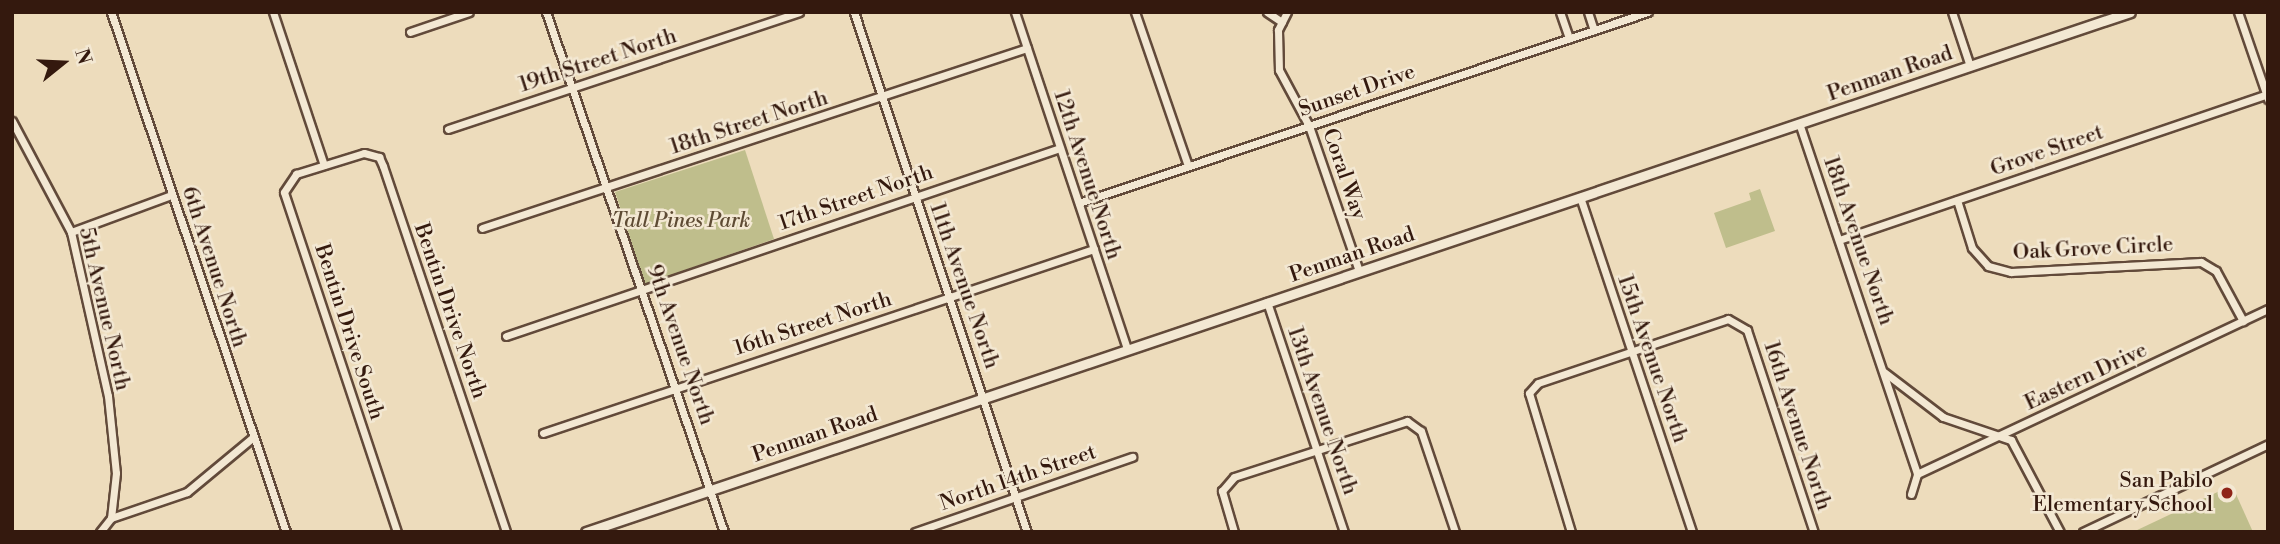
<!DOCTYPE html>
<style>
body{margin:0}
#map{position:relative;width:2280px;height:544px;overflow:hidden;background:#eddcbc;font-family:"Libre Bodoni",serif}
div>[style]{position:absolute}
[style*='--x']{left:calc(var(--x)*1px);top:calc(var(--y)*1px);width:calc(var(--w)*1px);rotate:calc(var(--a)*1deg)}
.green>*{inset:0;background:#bfbe8c}
.roads{filter:drop-shadow(2px 0 #624a3a) drop-shadow(-2px 0 #624a3a) drop-shadow(0 2px #624a3a) drop-shadow(0 -2px #624a3a)}
.minor>*{height:7px;margin:-3.5px;padding:0 3.5px;transform-origin:3.5px;border-radius:3.5px;background:#f3e8d3}
.tertiary>*{height:9px;margin:-4.5px;padding:0 4.5px;transform-origin:4.5px;border-radius:4.5px;background:#f3e8d3}
.dots>*{width:19px;height:19px;translate:-50% -50%;box-sizing:border-box;border:4px solid #f3e8d3;border-radius:50%}
span{translate:-50% -50%;white-space:nowrap;text-align:center;line-height:1.15;-webkit-text-stroke:5px #f3e8d3;paint-order:stroke}
.street-label{font-size:21px;color:#34190e}
.park-label{font-size:21px;color:#5e4b34;font-style:italic}
.poi-label{font-size:21px;color:#34190e}
.right{translate:-100% -50%;text-align:right}
.frame{position:absolute;inset:0;border:14px solid #34190e;pointer-events:none}
.north{position:absolute;left:28px;top:28px;width:70px;height:70px;-webkit-text-stroke:5px #f3e8d3;paint-order:stroke;rotate:72deg;font-size:19px;font-weight:700;line-height:28px;text-align:center;color:#34190e}
.north::after{content:'';display:block;margin:auto;width:24px;height:32px;background:#34190e;clip-path:polygon(50% 0,100% 100%,50% 72%,0 100%)}
</style>
<div id="map">
<div class="green">
<div style="clip-path:polygon(745px 150px,774px 239px,645px 284px,615px 192px)"></div>
<div style="clip-path:polygon(1760px 189px,1775px 231px,1726px 248px,1714px 213px,1751px 200px,1749px 193px)"></div>
<div style="clip-path:polygon(2226px 488px,2235px 492px,2253px 532px,2133px 532px)"></div>
</div>
<div class="roads">
<div class="minor">
<div style="--x:111;--y:12;--w:549;--a:71.4"></div>
<div style="--x:273;--y:12;--w:161;--a:71.6"></div>
<div style="--x:546;--y:12;--w:550;--a:71.1"></div>
<div style="--x:854;--y:12;--w:548;--a:71.6"></div>
<div style="--x:1015;--y:12;--w:355;--a:71.6"></div>
<div style="--x:1135;--y:12;--w:163;--a:71"></div>
<div style="--x:1267;--y:12;--w:18;--a:34"></div>
<div style="--x:1287;--y:12;--w:20;--a:117"></div>
<div style="--x:1278;--y:30;--w:40;--a:88.6"></div>
<div style="--x:1279;--y:70;--w:64;--a:61.8"></div>
<div style="--x:1309;--y:126;--w:153;--a:71"></div>
<div style="--x:1560;--y:12;--w:28;--a:71"></div>
<div style="--x:1588;--y:12;--w:19;--a:72"></div>
<div style="--x:1952;--y:12;--w:57;--a:71.6"></div>
<div style="--x:2238;--y:12;--w:92;--a:71"></div>
<div style="--x:410;--y:32;--w:62;--a:-18.7"></div>
<div style="--x:12;--y:121;--w:126;--a:62"></div>
<div style="--x:71;--y:232;--w:168;--a:77.3"></div>
<div style="--x:108;--y:396;--w:77;--a:84.1"></div>
<div style="--x:116;--y:473;--w:45;--a:96.3"></div>
<div style="--x:1799;--y:123;--w:370;--a:71.4"></div>
<div style="--x:448;--y:129;--w:370;--a:-18.4"></div>
<div style="--x:1580;--y:197;--w:353;--a:71.5"></div>
<div style="--x:1957;--y:200;--w:50;--a:72.6"></div>
<div style="--x:1972;--y:248;--w:24;--a:48"></div>
<div style="--x:1988;--y:266;--w:24;--a:15"></div>
<div style="--x:2011;--y:272;--w:190;--a:-3"></div>
<div style="--x:2201;--y:262;--w:17;--a:31"></div>
<div style="--x:2216;--y:271;--w:57;--a:61.6"></div>
<div style="--x:1079;--y:203;--w:600;--a:-18.56"></div>
<div style="--x:482;--y:228;--w:574;--a:-18.28"></div>
<div style="--x:71;--y:232;--w:107;--a:-20.3"></div>
<div style="--x:1839;--y:240;--w:451;--a:-18.8"></div>
<div style="--x:1267;--y:302;--w:243;--a:71.5"></div>
<div style="--x:506;--y:336;--w:585;--a:-18.74"></div>
<div style="--x:1884;--y:372;--w:74;--a:37.3"></div>
<div style="--x:1943;--y:417;--w:72;--a:18.7"></div>
<div style="--x:2011;--y:440;--w:104;--a:62"></div>
<div style="--x:543;--y:433;--w:581;--a:-18.47"></div>
<div style="--x:1917;--y:474;--w:388;--a:-25.2"></div>
<div style="--x:1911;--y:494;--w:21;--a:-73"></div>
<div style="--x:100;--y:532;--w:18;--a:-52"></div>
<div style="--x:111;--y:518;--w:80;--a:-18.9"></div>
<div style="--x:187;--y:492;--w:85;--a:-39.7"></div>
<div style="--x:397;--y:532;--w:358;--a:-108.4"></div>
<div style="--x:284;--y:192;--w:22;--a:-56"></div>
<div style="--x:296;--y:174;--w:71;--a:-17.2"></div>
<div style="--x:364;--y:153;--w:16;--a:15"></div>
<div style="--x:379;--y:157;--w:10;--a:66"></div>
<div style="--x:383;--y:166;--w:386;--a:71.4"></div>
<div style="--x:915;--y:532;--w:230;--a:-19.1"></div>
<div style="--x:1234;--y:532;--w:43;--a:-106.3"></div>
<div style="--x:1222;--y:491;--w:18;--a:-49"></div>
<div style="--x:1234;--y:477;--w:182;--a:-17.9"></div>
<div style="--x:1407;--y:421;--w:17;--a:36"></div>
<div style="--x:1421;--y:431;--w:107;--a:71.4"></div>
<div style="--x:1571;--y:532;--w:145;--a:-106.8"></div>
<div style="--x:1529;--y:393;--w:13;--a:-48"></div>
<div style="--x:1538;--y:383;--w:200;--a:-18.6"></div>
<div style="--x:1728;--y:319;--w:22;--a:30"></div>
<div style="--x:1747;--y:330;--w:213;--a:71.7"></div>
<div style="--x:2083;--y:532;--w:205;--a:-25.4"></div>
</div>
<div class="tertiary">
<div style="--x:586;--y:532;--w:1629;--a:-18.61"></div>
</div>
</div>
<div class="dots">
<div style="left:2227px;top:493px;background:#8f2418"></div>
</div>
<div class="street-label">
<span style="left:598px;top:61px;rotate:-18deg">19th Street North</span>
<span style="left:1890px;top:74px;rotate:-19deg">Penman Road</span>
<span style="left:1357px;top:91px;rotate:-19deg">Sunset Drive</span>
<span style="left:749px;top:123px;rotate:-18deg">18th Street North</span>
<span style="left:2047px;top:151px;rotate:-19deg">Grove Street</span>
<span style="left:1344px;top:174px;rotate:71deg">Coral Way</span>
<span style="left:1087px;top:175px;rotate:72deg">12th Avenue North</span>
<span style="left:856px;top:198px;rotate:-19deg">17th Street North</span>
<span style="left:1858px;top:241px;rotate:71deg">18th Avenue North</span>
<span style="left:2093px;top:249px;rotate:-3deg">Oak Grove Circle</span>
<span style="left:1352px;top:255px;rotate:-19deg">Penman Road</span>
<span style="left:214px;top:267px;rotate:72deg">6th Avenue North</span>
<span style="left:964px;top:286px;rotate:71deg">11th Avenue North</span>
<span style="left:104px;top:309px;rotate:77deg">5th Avenue North</span>
<span style="left:450px;top:311px;rotate:71deg">Bentin Drive North</span>
<span style="left:813px;top:324px;rotate:-18deg">16th Street North</span>
<span style="left:349px;top:332px;rotate:72deg">Bentin Drive South</span>
<span style="left:680px;top:345px;rotate:71deg">9th Avenue North</span>
<span style="left:1652px;top:359px;rotate:71deg">15th Avenue North</span>
<span style="left:2086px;top:377px;rotate:-25deg">Eastern Drive</span>
<span style="left:1322px;top:411px;rotate:71deg">13th Avenue North</span>
<span style="left:1797px;top:426px;rotate:72deg">16th Avenue North</span>
<span style="left:815px;top:435px;rotate:-19deg">Penman Road</span>
<span style="left:1018px;top:478px;rotate:-19deg">North 14th Street</span>
</div>
<div class="park-label">
<span style="left:681px;top:221px">Tall Pines Park</span>
</div>
<div class="poi-label">
<span class="right" style="left:2213px;top:493px">San Pablo<br>Elementary School</span>
</div>
<div class="frame"></div>
<div class="north">N</div>
</div>
